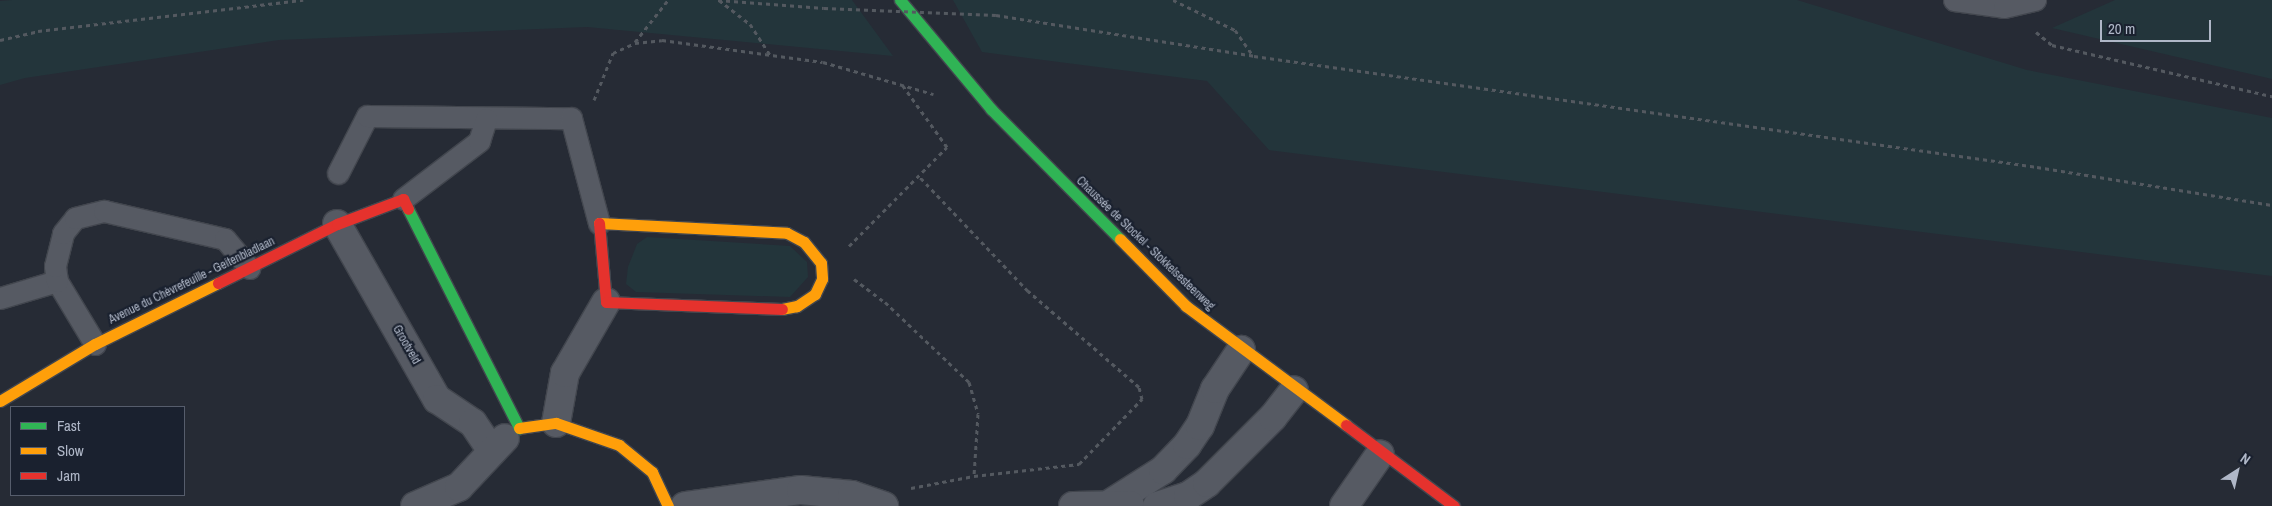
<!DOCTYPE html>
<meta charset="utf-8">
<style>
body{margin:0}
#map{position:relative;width:2272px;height:506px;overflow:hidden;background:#262b35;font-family:"Archivo Narrow",sans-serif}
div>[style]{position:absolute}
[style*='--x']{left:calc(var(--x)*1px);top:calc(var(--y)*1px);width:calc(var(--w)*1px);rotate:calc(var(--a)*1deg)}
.green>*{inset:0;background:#23353b}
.path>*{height:3px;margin-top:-1.5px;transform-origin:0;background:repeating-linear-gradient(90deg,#545960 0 4px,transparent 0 8px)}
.roads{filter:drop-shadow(1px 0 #42464e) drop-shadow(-1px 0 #42464e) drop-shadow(0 1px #42464e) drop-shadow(0 -1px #42464e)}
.lane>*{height:21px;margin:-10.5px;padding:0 10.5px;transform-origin:10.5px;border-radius:10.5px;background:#565a63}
.street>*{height:28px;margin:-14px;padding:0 14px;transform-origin:14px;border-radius:14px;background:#565a63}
.fast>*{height:11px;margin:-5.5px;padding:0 5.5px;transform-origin:5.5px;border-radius:5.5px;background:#30b455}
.slow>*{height:11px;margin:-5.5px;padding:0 5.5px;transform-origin:5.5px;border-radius:5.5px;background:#ff9f0a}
.jam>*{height:11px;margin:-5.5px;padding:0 5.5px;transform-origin:5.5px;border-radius:5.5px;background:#e5322d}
.path-bridge>*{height:3px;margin-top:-1.5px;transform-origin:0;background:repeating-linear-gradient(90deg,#545960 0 4px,transparent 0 8px)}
span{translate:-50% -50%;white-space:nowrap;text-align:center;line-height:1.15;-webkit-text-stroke:4.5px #1a212f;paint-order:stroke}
.street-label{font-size:12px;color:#afb7c7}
.legend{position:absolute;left:10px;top:406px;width:175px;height:90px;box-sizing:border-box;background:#1a212f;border:1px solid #565d6c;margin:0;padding:6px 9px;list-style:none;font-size:15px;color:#afb7c7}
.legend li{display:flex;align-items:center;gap:10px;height:25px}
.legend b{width:25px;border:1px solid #565d6c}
.north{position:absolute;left:2212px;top:446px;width:50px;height:50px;-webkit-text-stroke:4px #1a212f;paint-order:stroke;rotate:35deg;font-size:14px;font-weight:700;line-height:20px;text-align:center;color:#afb7c7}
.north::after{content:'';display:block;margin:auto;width:18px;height:22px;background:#afb7c7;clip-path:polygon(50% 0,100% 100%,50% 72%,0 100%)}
.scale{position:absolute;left:2100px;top:20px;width:111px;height:22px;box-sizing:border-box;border:2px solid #afb7c7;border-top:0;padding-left:6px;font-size:15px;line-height:18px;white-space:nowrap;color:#afb7c7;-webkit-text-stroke:4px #1a212f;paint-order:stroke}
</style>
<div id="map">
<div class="green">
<div style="clip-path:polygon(12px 0,852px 0,893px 56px,587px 27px,279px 40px,25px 78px,0 85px,0 1px)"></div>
<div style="clip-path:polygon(953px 0,1797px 0,2027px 70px,2272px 118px,2272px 276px,1269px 150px,1207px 81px,982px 52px)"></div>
<div style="clip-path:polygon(2115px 0,2272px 0,2272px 79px,2052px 28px)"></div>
<div style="clip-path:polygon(647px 237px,790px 246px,807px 262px,808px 277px,790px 297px,636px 292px,626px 284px,628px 267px,637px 244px)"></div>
</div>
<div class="path">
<div style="--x:718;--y:0;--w:106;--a:4.3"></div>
<div style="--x:719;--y:0;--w:39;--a:38"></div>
<div style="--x:750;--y:24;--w:37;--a:57"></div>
<div style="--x:1173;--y:0;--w:69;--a:25.8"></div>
<div style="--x:1235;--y:30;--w:32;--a:55"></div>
<div style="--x:996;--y:15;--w:261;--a:9"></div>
<div style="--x:1254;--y:56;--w:791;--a:8.07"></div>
<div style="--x:2037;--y:167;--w:238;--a:9.2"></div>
<div style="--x:2036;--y:32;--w:21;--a:39"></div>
<div style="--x:2052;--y:45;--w:226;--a:13.1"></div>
<div style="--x:0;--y:40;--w:39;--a:-13"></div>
<div style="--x:38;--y:31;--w:267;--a:-6.7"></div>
<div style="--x:635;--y:42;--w:53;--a:-51.8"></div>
<div style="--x:594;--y:100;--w:51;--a:-68"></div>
<div style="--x:613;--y:53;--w:24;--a:-24"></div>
<div style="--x:635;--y:43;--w:27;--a:-6"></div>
<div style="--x:662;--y:40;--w:162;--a:7.8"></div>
<div style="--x:823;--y:62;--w:115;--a:16.2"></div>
<div style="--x:849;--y:246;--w:139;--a:-45.3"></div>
<div style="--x:947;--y:147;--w:79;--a:-125.7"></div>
<div style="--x:854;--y:279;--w:39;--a:37"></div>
<div style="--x:885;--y:302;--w:116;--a:43.6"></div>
<div style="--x:969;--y:382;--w:33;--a:74"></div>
<div style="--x:978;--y:414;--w:62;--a:93.7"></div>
<div style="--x:911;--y:488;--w:64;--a:-10.8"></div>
<div style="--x:974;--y:476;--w:106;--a:-6.5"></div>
<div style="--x:1079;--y:464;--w:91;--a:-45.9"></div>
<div style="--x:1142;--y:399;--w:12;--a:-104"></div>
<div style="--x:1139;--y:387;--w:147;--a:-139.1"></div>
<div style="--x:1028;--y:291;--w:160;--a:-133.5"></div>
</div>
<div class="roads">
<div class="lane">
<div style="--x:1954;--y:0;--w:50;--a:8"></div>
<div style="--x:2004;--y:7;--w:32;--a:-13"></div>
<div style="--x:338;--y:173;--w:64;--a:-63"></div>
<div style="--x:367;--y:116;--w:204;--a:0.6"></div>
<div style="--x:571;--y:118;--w:109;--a:75.1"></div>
<div style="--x:403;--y:199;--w:96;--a:-37.3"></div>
<div style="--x:479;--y:141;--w:23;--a:-72"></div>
<div style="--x:0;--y:298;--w:59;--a:-16.6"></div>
<div style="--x:95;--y:344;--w:74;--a:-121.1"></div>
<div style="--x:57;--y:281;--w:15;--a:-98"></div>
<div style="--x:55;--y:266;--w:34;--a:-76"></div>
<div style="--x:63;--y:233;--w:19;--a:-51"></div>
<div style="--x:75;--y:218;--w:30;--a:-14"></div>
<div style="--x:104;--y:211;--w:124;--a:13"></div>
<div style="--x:225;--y:239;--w:38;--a:50"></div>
</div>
<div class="street">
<div style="--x:337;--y:224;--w:202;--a:60.3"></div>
<div style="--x:437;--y:399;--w:43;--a:33.7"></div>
<div style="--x:473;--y:423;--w:34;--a:56"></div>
<div style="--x:556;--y:423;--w:51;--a:-79.8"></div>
<div style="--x:565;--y:373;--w:82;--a:-60"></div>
<div style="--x:1111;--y:503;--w:62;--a:-32.4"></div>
<div style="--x:1163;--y:470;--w:35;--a:-46"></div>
<div style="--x:1187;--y:445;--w:23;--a:-56"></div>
<div style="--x:1200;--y:426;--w:40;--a:-68"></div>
<div style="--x:1215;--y:389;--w:47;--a:-56.3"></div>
<div style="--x:415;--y:506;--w:48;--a:-23.4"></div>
<div style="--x:459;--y:487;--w:67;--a:-46.8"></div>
<div style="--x:685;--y:506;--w:117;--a:-7.9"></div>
<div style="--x:801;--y:490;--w:51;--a:5.6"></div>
<div style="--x:852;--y:495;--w:34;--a:19"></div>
<div style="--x:1073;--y:506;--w:57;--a:-1"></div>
<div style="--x:1157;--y:506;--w:33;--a:-18"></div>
<div style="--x:1188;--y:496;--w:23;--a:-34"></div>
<div style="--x:1207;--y:483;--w:93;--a:-45"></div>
<div style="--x:1273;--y:417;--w:34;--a:-52"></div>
<div style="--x:1344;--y:506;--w:63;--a:-55.3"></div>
</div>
<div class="fast">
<div style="--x:900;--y:0;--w:142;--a:50.1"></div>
<div style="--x:991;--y:109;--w:183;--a:45.2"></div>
<div style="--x:408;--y:209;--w:246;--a:63.1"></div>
</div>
<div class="slow">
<div style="--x:599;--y:223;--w:188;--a:3"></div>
<div style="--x:787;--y:233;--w:19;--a:28"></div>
<div style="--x:804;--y:242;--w:27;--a:51"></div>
<div style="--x:821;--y:263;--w:16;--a:86"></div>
<div style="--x:822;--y:279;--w:17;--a:115"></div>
<div style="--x:815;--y:294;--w:22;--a:146"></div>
<div style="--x:797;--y:306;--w:15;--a:169"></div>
<div style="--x:1120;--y:239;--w:94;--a:45.4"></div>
<div style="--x:1186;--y:306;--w:199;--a:36.6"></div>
<div style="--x:0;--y:401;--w:111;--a:-31"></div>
<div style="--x:95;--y:344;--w:137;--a:-26.4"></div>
<div style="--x:519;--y:428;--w:37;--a:-8"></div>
<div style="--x:556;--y:423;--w:67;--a:19.2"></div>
<div style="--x:619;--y:445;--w:43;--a:39.3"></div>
<div style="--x:652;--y:472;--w:38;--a:65"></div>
</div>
<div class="jam">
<div style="--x:599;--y:223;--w:79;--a:84.9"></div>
<div style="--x:606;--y:302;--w:176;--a:2.3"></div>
<div style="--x:218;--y:283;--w:133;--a:-26.4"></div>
<div style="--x:337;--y:224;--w:71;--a:-20.7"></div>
<div style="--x:403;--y:199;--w:11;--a:63"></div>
<div style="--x:1346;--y:425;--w:135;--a:36.9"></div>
</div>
</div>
<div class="path-bridge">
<div style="--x:824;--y:8;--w:172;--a:2.3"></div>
</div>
<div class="street-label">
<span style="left:1145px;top:244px;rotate:44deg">Chaussée de Stockel - Stokkelsesteenweg</span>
<span style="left:192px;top:281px;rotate:-26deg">Avenue du Chèvrefeuille - Geitenbladlaan</span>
<span style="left:406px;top:345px;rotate:60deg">Grootveld</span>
</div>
<ul class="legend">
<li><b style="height:6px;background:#30b455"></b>Fast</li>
<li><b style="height:6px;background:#ff9f0a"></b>Slow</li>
<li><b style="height:6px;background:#e5322d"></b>Jam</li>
</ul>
<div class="north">N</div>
<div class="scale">20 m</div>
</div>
